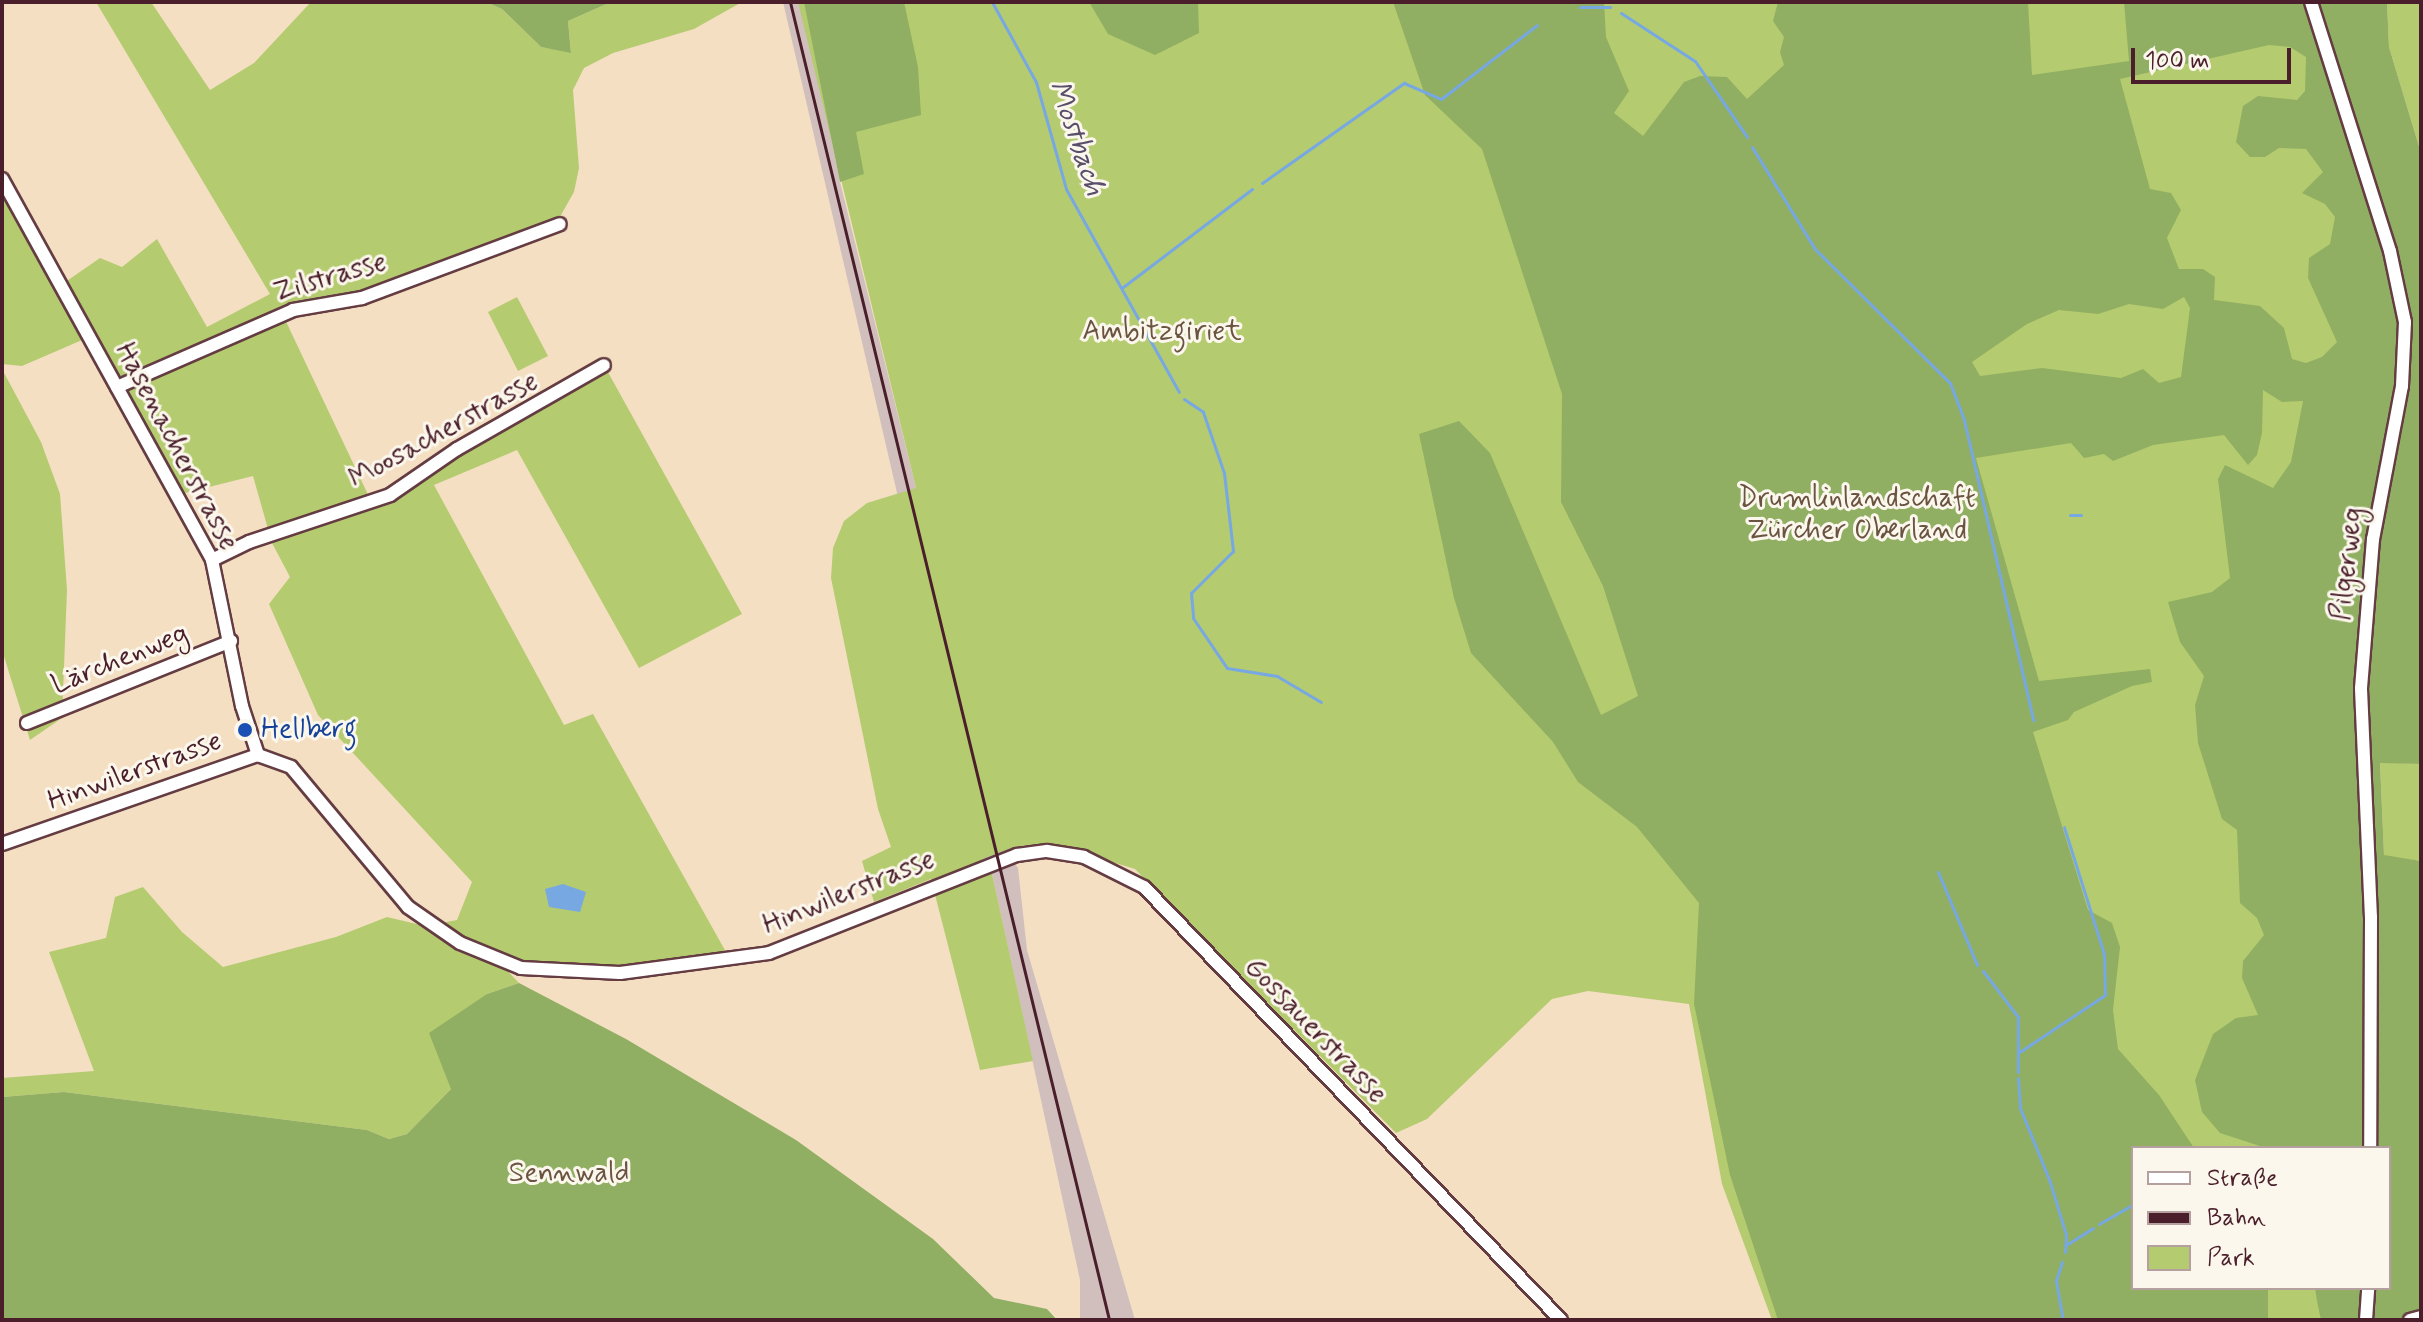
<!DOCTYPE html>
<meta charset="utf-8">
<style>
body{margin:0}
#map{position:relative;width:2423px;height:1322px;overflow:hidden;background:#f4dfc3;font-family:Mynerve,sans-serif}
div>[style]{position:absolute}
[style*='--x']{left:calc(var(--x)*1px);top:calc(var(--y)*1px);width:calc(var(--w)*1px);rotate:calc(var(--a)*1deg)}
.industrial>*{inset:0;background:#d1bfbd}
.green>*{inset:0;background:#b5cb70}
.forest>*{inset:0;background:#90af62}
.water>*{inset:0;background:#77a8e2}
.stream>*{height:3px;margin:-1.5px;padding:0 1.5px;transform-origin:1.5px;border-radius:1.5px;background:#77a8e2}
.roads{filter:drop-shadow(2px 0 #643c42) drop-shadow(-2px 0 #643c42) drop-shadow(0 2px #643c42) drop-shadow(0 -2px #643c42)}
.minor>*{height:12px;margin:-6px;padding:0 6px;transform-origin:6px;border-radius:6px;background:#fff}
.rail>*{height:3px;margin:-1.5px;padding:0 1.5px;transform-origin:1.5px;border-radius:1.5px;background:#4a1f2b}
.dots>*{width:22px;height:22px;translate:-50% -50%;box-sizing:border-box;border:4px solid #fbf7ec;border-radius:50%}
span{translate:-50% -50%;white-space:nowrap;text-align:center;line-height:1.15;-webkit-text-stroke:6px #fbf7ec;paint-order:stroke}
.street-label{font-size:28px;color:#4a1f2b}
.park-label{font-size:28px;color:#6a5340}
.transit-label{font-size:28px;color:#164399}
.left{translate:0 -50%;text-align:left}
.water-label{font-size:30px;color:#5a4f6b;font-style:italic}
.frame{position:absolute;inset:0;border:4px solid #4a1f2b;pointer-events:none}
.legend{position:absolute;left:2131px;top:1146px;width:260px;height:144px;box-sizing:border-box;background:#fbf7ec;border:2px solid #b4a19f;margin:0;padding:10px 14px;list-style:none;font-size:24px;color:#4a1f2b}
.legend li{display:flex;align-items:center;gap:16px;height:40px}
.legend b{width:40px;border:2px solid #b4a19f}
.scale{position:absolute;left:2131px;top:48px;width:160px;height:36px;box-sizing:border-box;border:4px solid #4a1f2b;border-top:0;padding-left:10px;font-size:24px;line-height:28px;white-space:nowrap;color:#4a1f2b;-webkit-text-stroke:6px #fbf7ec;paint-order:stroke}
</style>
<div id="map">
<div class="industrial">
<div style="clip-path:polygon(783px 2px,804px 2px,840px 182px,920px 504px,938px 521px,1008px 856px,1018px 868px,1027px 950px,1135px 1320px,1080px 1320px,1080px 1280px,992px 874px,983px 863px)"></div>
</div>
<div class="green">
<div style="clip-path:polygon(96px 2px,151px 2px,210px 90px,254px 63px,311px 2px,486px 2px,502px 9px,541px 47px,571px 52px,568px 21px,611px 2px,742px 2px,694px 29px,613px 53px,584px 68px,573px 90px,579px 168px,574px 192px,557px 222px,360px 293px,281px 311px,372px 503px,604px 365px,742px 614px,639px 668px,517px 450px,434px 485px,564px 725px,593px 714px,731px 961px,620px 973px,501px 964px,519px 983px,487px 994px,451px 1089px,407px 1134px,389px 1139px,367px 1130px,64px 1092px,2px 1097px,2px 1078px,94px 1071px,49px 952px,106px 938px,115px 897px,143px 887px,182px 932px,223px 967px,336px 937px,387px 917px,425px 926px,457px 920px,472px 882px,318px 715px,269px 604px,290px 577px,272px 543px,253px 476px,177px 495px,89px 337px,22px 366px,2px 364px,2px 179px,61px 285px,100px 258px,122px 267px,157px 239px,207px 327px,270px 294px)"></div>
<div style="clip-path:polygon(798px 2px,2383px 2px,2421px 530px,2382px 522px,2368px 1148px,2133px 1148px,2133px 1288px,2365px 1288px,2362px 1320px,1772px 1320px,1722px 1184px,1689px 1004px,1588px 991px,1552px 999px,1427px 1119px,1396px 1133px,1135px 869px,1070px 849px,1025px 845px,1010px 849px,1008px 857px,1006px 850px,982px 859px,992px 874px,1033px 1061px,980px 1070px,931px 879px,874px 902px,862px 861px,891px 847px,878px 809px,831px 578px,833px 548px,844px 521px,867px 503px,916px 488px)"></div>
<div style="clip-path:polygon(2387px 2px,2421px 2px,2421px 153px,2389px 47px)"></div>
<div style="clip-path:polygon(517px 297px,548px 356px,518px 371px,488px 312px)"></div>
<div style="clip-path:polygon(2px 369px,41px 442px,60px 494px,67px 590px,62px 718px,30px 740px,2px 650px)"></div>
<div style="clip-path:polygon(2380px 762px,2421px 764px,2421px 861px,2384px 856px)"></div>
</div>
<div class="forest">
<div style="clip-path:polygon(486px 2px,611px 2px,568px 21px,571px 53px,541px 47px,502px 9px)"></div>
<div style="clip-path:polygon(804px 2px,904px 2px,918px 67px,921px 115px,856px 132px,864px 174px,840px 182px)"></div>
<div style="clip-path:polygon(1089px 2px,1198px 2px,1199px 33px,1155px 55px,1108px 34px)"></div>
<div style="clip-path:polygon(evenodd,1393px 2px,1604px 2px,1606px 37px,1629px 91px,1614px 113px,1643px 136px,1684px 82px,1700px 76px,1727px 77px,1747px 99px,1784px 65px,1780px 52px,1784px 37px,1773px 21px,1778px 2px,2028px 2px,2032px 75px,2129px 61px,2124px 2px,2387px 2px,2389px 47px,2421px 153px,2421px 764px,2380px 763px,2384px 855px,2421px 861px,2421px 1320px,2321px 1320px,2317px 1301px,2315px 1288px,2389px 1288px,2389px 1148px,2266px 1148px,2220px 1133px,2202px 1112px,2195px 1080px,2213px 1034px,2236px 1018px,2258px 1015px,2242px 978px,2243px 961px,2264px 935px,2257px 918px,2240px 903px,2237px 830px,2222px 819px,2198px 743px,2195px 705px,2204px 676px,2180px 642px,2168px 602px,2212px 592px,2230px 578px,2218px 479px,2225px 465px,2273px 488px,2291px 462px,2303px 401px,2282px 402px,2263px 390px,2262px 433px,2257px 455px,2248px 465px,2224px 435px,2153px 445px,2113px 461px,2104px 454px,2084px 458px,2071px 443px,1976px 458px,2039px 681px,2150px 669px,2152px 682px,2132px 686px,2074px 712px,2068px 720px,2033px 732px,2088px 910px,2112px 923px,2120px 947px,2113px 1010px,2118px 1049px,2159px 1095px,2194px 1148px,2133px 1148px,2133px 1288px,2268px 1288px,2268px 1320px,1778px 1320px,1730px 1175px,1694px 1004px,1699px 903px,1637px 827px,1578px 782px,1553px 742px,1471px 653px,1454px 598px,1419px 434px,1459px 421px,1490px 453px,1601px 715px,1638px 696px,1603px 586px,1561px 502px,1562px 394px,1482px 149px,1425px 95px,1393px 2px,2269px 45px,2290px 47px,2306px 57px,2305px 91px,2297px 100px,2258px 96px,2243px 106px,2236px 142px,2250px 157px,2265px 157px,2279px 148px,2306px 149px,2323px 172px,2302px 193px,2325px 204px,2335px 217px,2330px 244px,2309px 258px,2308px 278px,2337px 342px,2322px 357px,2306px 363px,2292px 359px,2284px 328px,2260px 306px,2214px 300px,2215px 277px,2203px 269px,2179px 269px,2167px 238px,2181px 210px,2171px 193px,2150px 189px,2120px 79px,2269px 45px,1393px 2px,2184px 297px,2190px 308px,2181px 377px,2159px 383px,2143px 369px,2121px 378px,2042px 368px,1980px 376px,1972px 362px,2027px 324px,2059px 310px,2098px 314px,2129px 304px,2163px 309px,2184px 297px)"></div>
<div style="clip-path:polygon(519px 983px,626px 1039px,796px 1140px,933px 1239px,994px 1298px,1047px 1309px,1057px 1320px,2px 1320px,2px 1097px,64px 1092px,367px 1130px,389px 1139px,407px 1134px,451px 1089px,429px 1033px,487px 994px)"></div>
</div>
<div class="water">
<div style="clip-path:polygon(563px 884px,586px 892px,580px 912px,549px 907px,545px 889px)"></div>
</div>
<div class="stream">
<div style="--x:992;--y:2;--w:91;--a:61.2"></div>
<div style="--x:1036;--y:82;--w:111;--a:74.3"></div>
<div style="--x:1066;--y:189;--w:232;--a:60.9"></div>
<div style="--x:1580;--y:7;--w:30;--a:0"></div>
<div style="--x:1621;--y:13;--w:88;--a:33"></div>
<div style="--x:1695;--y:61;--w:92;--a:55.6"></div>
<div style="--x:1752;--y:147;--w:120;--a:58.3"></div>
<div style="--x:1815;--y:249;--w:190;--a:44.8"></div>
<div style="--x:1950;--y:383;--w:40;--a:69"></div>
<div style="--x:1964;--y:420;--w:308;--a:77"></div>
<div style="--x:1262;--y:183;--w:174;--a:-35.2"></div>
<div style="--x:1404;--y:83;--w:40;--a:23.4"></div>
<div style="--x:1441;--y:99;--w:121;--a:-37.6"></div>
<div style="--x:1123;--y:287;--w:162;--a:-37.2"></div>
<div style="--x:1184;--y:399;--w:23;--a:34"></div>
<div style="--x:1203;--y:412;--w:65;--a:71"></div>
<div style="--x:1224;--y:473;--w:79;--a:83.4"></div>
<div style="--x:1233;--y:551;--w:59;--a:135"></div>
<div style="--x:1191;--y:593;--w:25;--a:85"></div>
<div style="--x:1193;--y:618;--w:60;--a:55.8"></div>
<div style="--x:1227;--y:668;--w:51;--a:9.1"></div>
<div style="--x:1277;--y:676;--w:51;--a:30.6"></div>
<div style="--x:2070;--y:515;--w:11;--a:0"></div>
<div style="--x:1938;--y:872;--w:101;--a:67.2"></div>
<div style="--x:1983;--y:971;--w:58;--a:52.7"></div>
<div style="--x:2018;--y:1017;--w:55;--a:90"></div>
<div style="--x:2018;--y:1053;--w:105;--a:-33.7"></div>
<div style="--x:2105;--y:995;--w:41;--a:-91.4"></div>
<div style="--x:2104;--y:954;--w:133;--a:-107.5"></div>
<div style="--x:2018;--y:1078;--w:30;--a:86"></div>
<div style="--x:2020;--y:1108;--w:80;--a:67.9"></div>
<div style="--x:2050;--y:1182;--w:55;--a:73.2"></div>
<div style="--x:2066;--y:1235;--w:17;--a:93"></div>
<div style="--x:2099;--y:1224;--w:39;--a:-30"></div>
<div style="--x:2066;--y:1245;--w:32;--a:-32"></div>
<div style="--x:2062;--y:1262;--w:20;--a:108"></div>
<div style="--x:2056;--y:1281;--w:40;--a:80"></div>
</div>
<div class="roads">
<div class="minor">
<div style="--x:2311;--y:2;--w:261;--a:72.4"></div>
<div style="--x:2390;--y:251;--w:73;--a:78.1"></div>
<div style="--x:2405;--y:322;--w:64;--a:92.7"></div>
<div style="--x:2402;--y:386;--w:156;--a:100.7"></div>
<div style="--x:2373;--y:539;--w:150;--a:94.6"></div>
<div style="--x:2361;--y:689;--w:228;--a:87.5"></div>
<div style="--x:2371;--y:917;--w:231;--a:90.2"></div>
<div style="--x:2;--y:179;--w:435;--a:61.1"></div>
<div style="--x:212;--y:560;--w:149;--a:78.4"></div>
<div style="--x:242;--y:706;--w:52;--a:71.9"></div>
<div style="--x:117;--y:387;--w:192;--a:-23.6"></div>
<div style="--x:293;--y:310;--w:70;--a:-9.9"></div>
<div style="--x:362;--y:298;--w:211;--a:-20.5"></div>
<div style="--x:212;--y:560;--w:41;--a:-25.9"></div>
<div style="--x:249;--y:542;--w:149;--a:-18.4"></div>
<div style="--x:390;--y:495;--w:81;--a:-34.5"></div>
<div style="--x:457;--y:449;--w:169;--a:-29.7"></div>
<div style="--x:27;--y:723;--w:220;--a:-21.9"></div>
<div style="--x:2;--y:844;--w:271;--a:-19.2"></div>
<div style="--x:258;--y:755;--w:35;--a:20"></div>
<div style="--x:291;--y:767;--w:182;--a:50.1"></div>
<div style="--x:408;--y:907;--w:63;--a:34.7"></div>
<div style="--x:460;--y:943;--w:66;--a:22.3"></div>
<div style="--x:521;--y:968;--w:99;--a:2.9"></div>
<div style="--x:620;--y:973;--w:150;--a:-7.6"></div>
<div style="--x:769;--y:953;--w:267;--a:-21.6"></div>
<div style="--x:1017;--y:855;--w:30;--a:-8"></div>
<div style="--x:1047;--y:851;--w:37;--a:9"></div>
<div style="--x:1084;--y:857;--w:67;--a:26.6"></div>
<div style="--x:1144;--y:887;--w:601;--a:46.08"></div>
<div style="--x:2366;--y:1320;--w:32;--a:-86"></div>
<div style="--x:2410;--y:1320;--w:11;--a:-15"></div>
</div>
</div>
<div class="rail">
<div style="--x:790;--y:2;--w:1356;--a:76.39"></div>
</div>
<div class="dots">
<div style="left:245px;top:730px;background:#1a4fb4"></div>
</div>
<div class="street-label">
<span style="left:330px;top:278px;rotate:-16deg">Zilstrasse</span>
<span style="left:444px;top:431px;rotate:-29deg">Moosacherstrasse</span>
<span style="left:176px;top:447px;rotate:62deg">Hasenacherstrasse</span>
<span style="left:2348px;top:564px;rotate:-83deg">Pilgerweg</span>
<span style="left:120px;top:660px;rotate:-22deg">Lärchenweg</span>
<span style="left:135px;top:772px;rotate:-20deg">Hinwilerstrasse</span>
<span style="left:849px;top:893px;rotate:-22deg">Hinwilerstrasse</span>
<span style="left:1315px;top:1031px;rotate:46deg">Gossauerstrasse</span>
</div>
<div class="park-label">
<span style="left:1162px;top:332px">Ambitzgiriet</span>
<span style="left:1857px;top:515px">Drumlinlandschaft<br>Zürcher Oberland</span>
<span style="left:569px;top:1174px">Sennwald</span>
</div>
<div class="transit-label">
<span class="left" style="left:261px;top:730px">Hellberg</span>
</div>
<div class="water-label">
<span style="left:1076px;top:138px;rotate:71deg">Mostbach</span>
</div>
<div class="frame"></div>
<ul class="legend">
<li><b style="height:10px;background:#fff"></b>Straße</li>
<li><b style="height:10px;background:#4a1f2b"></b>Bahn</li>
<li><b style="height:22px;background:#b5cb70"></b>Park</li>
</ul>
<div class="scale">100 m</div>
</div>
